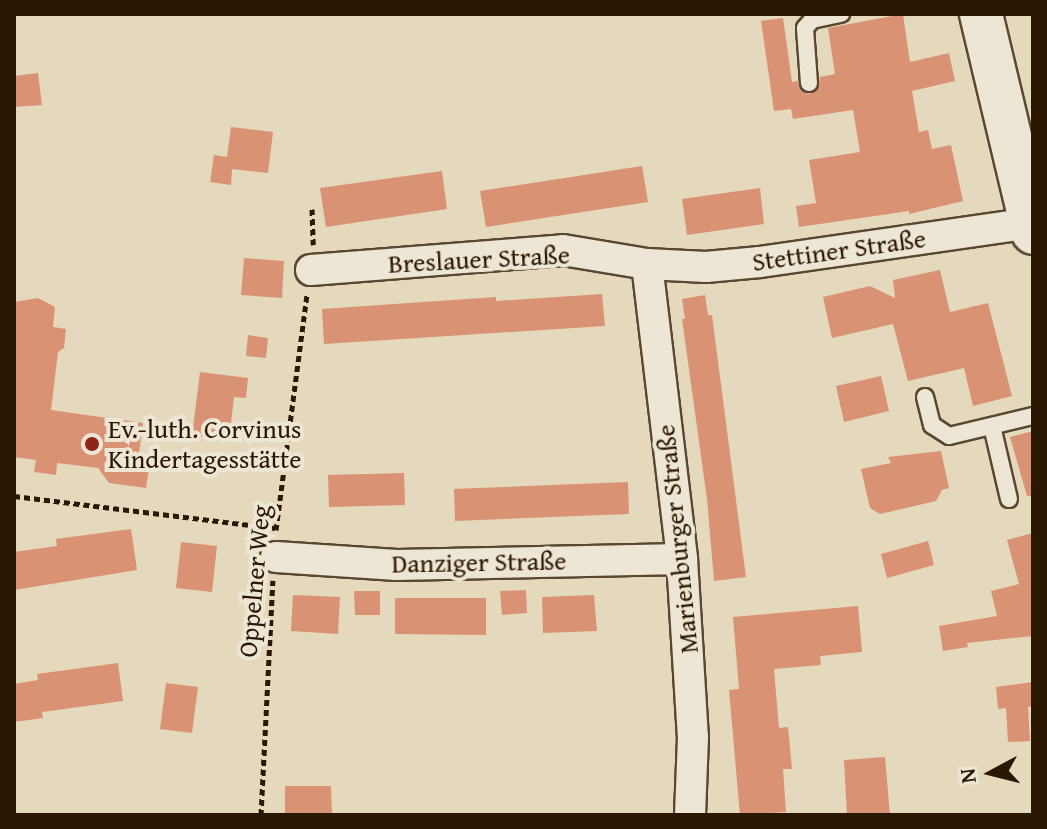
<!DOCTYPE html>
<meta charset="utf-8">
<style>
body{margin:0}
#map{position:relative;width:1047px;height:829px;overflow:hidden;background:#e4d9bd;font-family:"Gentium Book Plus",serif}
div>[style]{position:absolute}
[style*='--x']{left:calc(var(--x)*1px);top:calc(var(--y)*1px);width:calc(var(--w)*1px);rotate:calc(var(--a)*1deg)}
.building>*{inset:0;background:#d99273}
.path>*{height:5px;margin-top:-2.5px;transform-origin:0;background:repeating-linear-gradient(90deg,#2a1802 0 6px,transparent 0 10px)}
.roads{filter:drop-shadow(2px 0 #584831) drop-shadow(-2px 0 #584831) drop-shadow(0 2px #584831) drop-shadow(0 -2px #584831)}
.lane>*{height:16px;margin:-8px;padding:0 8px;transform-origin:8px;border-radius:8px;background:#ede6d4}
.street>*{height:30px;margin:-15px;padding:0 15px;transform-origin:15px;border-radius:15px;background:#ede6d4}
.secondary>*{height:42px;margin:-21px;padding:0 21px;transform-origin:21px;border-radius:21px;background:#ede6d4}
.dots>*{width:22px;height:22px;translate:-50% -50%;box-sizing:border-box;border:4px solid #ede6d4;border-radius:50%}
span{translate:-50% -50%;white-space:nowrap;text-align:center;line-height:1.15;-webkit-text-stroke:8px #ede6d4;paint-order:stroke}
.street-label{font-size:26px;color:#2a1802}
.poi-label{font-size:26px;color:#2a1802}
.left{translate:0 -50%;text-align:left}
.frame{position:absolute;inset:0;border:16px solid #2a1802;pointer-events:none}
.north{position:absolute;left:951px;top:733px;width:80px;height:80px;-webkit-text-stroke:6px #ede6d4;paint-order:stroke;rotate:263deg;font-size:22px;font-weight:700;line-height:32px;text-align:center;color:#2a1802}
.north::after{content:'';display:block;margin:auto;width:28px;height:36px;background:#2a1802;clip-path:polygon(50% 0,100% 100%,50% 72%,0 100%)}
</style>
<div id="map">
<div class="building">
<div style="clip-path:polygon(903px 14px,910px 62px,949px 53px,955px 81px,912px 91px,919px 132px,928px 130px,932px 149px,951px 145px,963px 201px,909px 214px,909px 211px,799px 227px,796px 206px,816px 203px,809px 160px,860px 152px,853px 110px,793px 119px,791px 109px,774px 111px,761px 21px,783px 18px,792px 82px,798px 81px,800px 90px,809px 94px,818px 88px,820px 77px,835px 74px,828px 28px)"></div>
<div style="clip-path:polygon(38px 73px,42px 105px,14px 107px,14px 76px)"></div>
<div style="clip-path:polygon(231px 127px,273px 132px,268px 173px,232px 169px,231px 185px,210px 182px,214px 155px,227px 157px)"></div>
<div style="clip-path:polygon(642px 166px,648px 202px,486px 227px,480px 191px)"></div>
<div style="clip-path:polygon(442px 171px,447px 209px,326px 227px,320px 188px)"></div>
<div style="clip-path:polygon(760px 188px,764px 224px,687px 235px,682px 199px)"></div>
<div style="clip-path:polygon(244px 258px,284px 261px,282px 298px,241px 295px)"></div>
<div style="clip-path:polygon(940px 270px,950px 312px,988px 303px,1012px 396px,973px 406px,964px 368px,908px 381px,893px 324px,832px 338px,823px 297px,870px 286px,895px 298px,893px 280px)"></div>
<div style="clip-path:polygon(602px 294px,605px 326px,324px 344px,322px 309px,496px 297px,496px 301px)"></div>
<div style="clip-path:polygon(705px 295px,708px 315px,712px 315px,746px 577px,714px 581px,707px 499px,682px 319px,685px 319px,682px 299px)"></div>
<div style="clip-path:polygon(38px 298px,55px 307px,53px 327px,66px 329px,64px 348px,58px 352px,51px 410px,143px 423px,138px 461px,150px 462px,146px 488px,109px 483px,98px 468px,57px 463px,56px 475px,34px 472px,36px 460px,14px 457px,14px 302px)"></div>
<div style="clip-path:polygon(248px 335px,268px 338px,266px 358px,246px 356px)"></div>
<div style="clip-path:polygon(200px 372px,248px 378px,246px 398px,234px 397px,229px 440px,192px 436px)"></div>
<div style="clip-path:polygon(881px 376px,889px 411px,844px 422px,836px 386px)"></div>
<div style="clip-path:polygon(1033px 431px,1033px 496px,1027px 496px,1010px 437px)"></div>
<div style="clip-path:polygon(941px 451px,949px 488px,942px 490px,936px 501px,880px 514px,870px 508px,861px 469px,891px 463px,888px 457px)"></div>
<div style="clip-path:polygon(404px 473px,405px 505px,329px 507px,328px 475px)"></div>
<div style="clip-path:polygon(628px 482px,629px 514px,455px 521px,454px 489px)"></div>
<div style="clip-path:polygon(131px 529px,137px 570px,14px 590px,14px 552px,57px 546px,56px 539px)"></div>
<div style="clip-path:polygon(1033px 533px,1033px 636px,967px 643px,968px 647px,943px 651px,939px 626px,997px 616px,991px 591px,1019px 584px,1007px 540px)"></div>
<div style="clip-path:polygon(928px 541px,934px 565px,887px 578px,881px 554px)"></div>
<div style="clip-path:polygon(181px 542px,217px 546px,212px 592px,176px 588px)"></div>
<div style="clip-path:polygon(526px 590px,527px 613px,502px 615px,500px 591px)"></div>
<div style="clip-path:polygon(354px 591px,380px 591px,380px 615px,355px 615px)"></div>
<div style="clip-path:polygon(293px 595px,340px 597px,338px 634px,291px 631px)"></div>
<div style="clip-path:polygon(594px 595px,597px 631px,543px 633px,542px 597px)"></div>
<div style="clip-path:polygon(395px 598px,486px 598px,486px 635px,395px 634px)"></div>
<div style="clip-path:polygon(858px 606px,862px 652px,820px 656px,821px 665px,774px 669px,779px 728px,788px 727px,792px 769px,783px 769px,786px 812px,740px 815px,729px 690px,739px 689px,733px 617px)"></div>
<div style="clip-path:polygon(118px 663px,123px 701px,42px 712px,43px 718px,14px 722px,14px 684px,38px 680px,37px 674px)"></div>
<div style="clip-path:polygon(1033px 682px,1033px 706px,1028px 707px,1030px 741px,1008px 742px,1006px 708px,998px 709px,996px 687px)"></div>
<div style="clip-path:polygon(166px 683px,198px 687px,192px 733px,160px 729px)"></div>
<div style="clip-path:polygon(885px 757px,890px 815px,847px 815px,844px 760px)"></div>
<div style="clip-path:polygon(285px 786px,331px 786px,332px 815px,285px 815px)"></div>
</div>
<div class="path">
<div style="--x:312;--y:209;--w:36;--a:88"></div>
<div style="--x:14;--y:496;--w:263;--a:7"></div>
<div style="--x:276;--y:530;--w:237;--a:-82.5"></div>
<div style="--x:261;--y:815;--w:235;--a:-87.1"></div>
</div>
<div class="roads">
<div class="lane">
<div style="--x:809;--y:83;--w:55;--a:-94.2"></div>
<div style="--x:805;--y:28;--w:11;--a:-49"></div>
<div style="--x:812;--y:20;--w:30;--a:-12"></div>
<div style="--x:925;--y:397;--w:29;--a:76"></div>
<div style="--x:932;--y:425;--w:20;--a:33"></div>
<div style="--x:949;--y:436;--w:86;--a:-13.4"></div>
<div style="--x:992;--y:426;--w:75;--a:76.9"></div>
</div>
<div class="street">
<div style="--x:647;--y:264;--w:297;--a:83.2"></div>
<div style="--x:682;--y:559;--w:178;--a:86.5"></div>
<div style="--x:693;--y:737;--w:78;--a:92.2"></div>
<div style="--x:311;--y:270;--w:253;--a:-4.5"></div>
<div style="--x:563;--y:250;--w:85;--a:9.5"></div>
<div style="--x:647;--y:264;--w:59;--a:2.9"></div>
<div style="--x:706;--y:267;--w:54;--a:-5.3"></div>
<div style="--x:760;--y:262;--w:274;--a:-8.2"></div>
<div style="--x:276;--y:557;--w:121;--a:3.8"></div>
<div style="--x:397;--y:565;--w:285;--a:-1.2"></div>
</div>
<div class="secondary">
<div style="--x:981;--y:14;--w:225;--a:76.6"></div>
</div>
</div>
<div class="dots">
<div style="left:92px;top:444px;background:#8f2418"></div>
</div>
<div class="street-label">
<span style="left:839px;top:250px;rotate:-8deg">Stettiner Straße</span>
<span style="left:479px;top:259px;rotate:-3deg">Breslauer Straße</span>
<span style="left:677px;top:539px;rotate:-96deg">Marienburger Straße</span>
<span style="left:479px;top:562px;rotate:-1deg">Danziger Straße</span>
<span style="left:254px;top:581px;rotate:-85deg">Oppelner Weg</span>
</div>
<div class="poi-label">
<span class="left" style="left:108px;top:444px">Ev.-luth. Corvinus<br>Kindertagesstätte</span>
</div>
<div class="frame"></div>
<div class="north">N</div>
</div>
